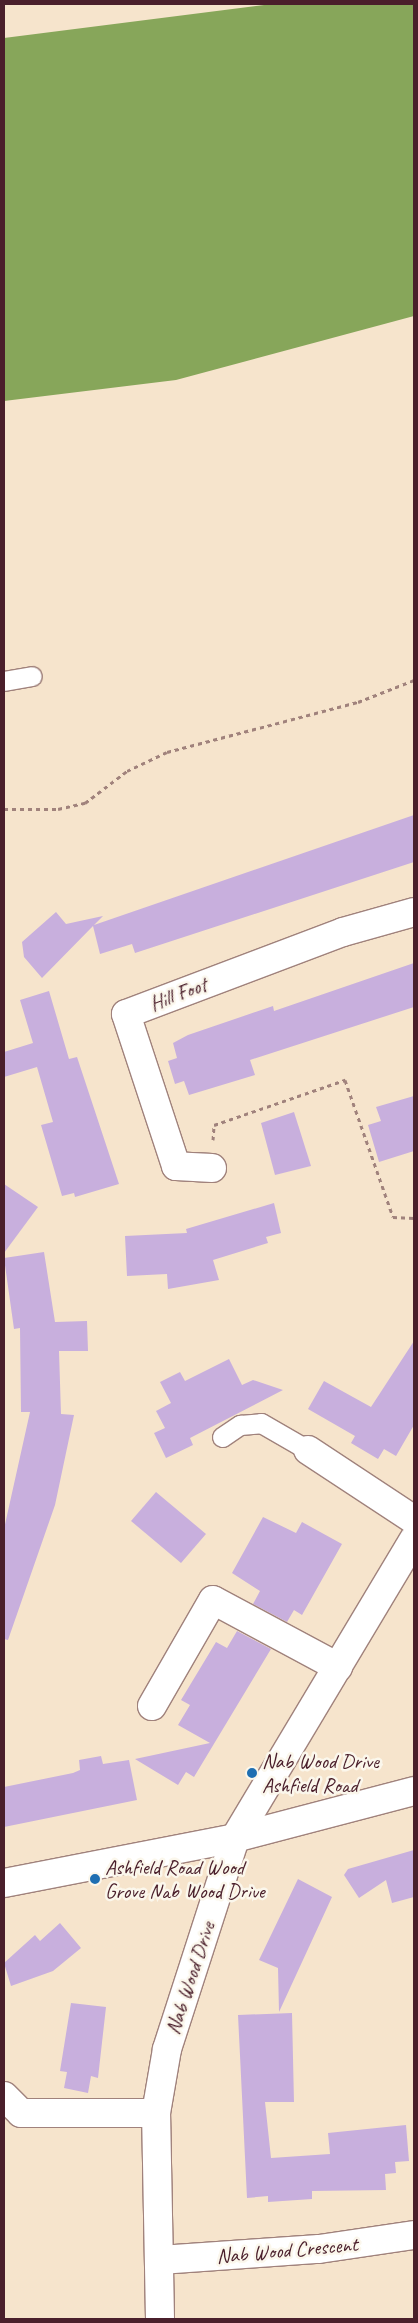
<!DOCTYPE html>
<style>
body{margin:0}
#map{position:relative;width:418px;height:2323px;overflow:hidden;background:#f6e4cc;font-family:Caveat,sans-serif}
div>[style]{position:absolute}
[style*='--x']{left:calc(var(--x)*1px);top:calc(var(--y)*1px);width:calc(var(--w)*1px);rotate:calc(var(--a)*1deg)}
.forest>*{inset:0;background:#87a65a}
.building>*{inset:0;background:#c8afdd}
.path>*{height:3px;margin-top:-1.5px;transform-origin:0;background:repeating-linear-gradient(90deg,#a0827c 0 4px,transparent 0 8px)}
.roads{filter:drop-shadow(1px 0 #a0827c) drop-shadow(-1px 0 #a0827c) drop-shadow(0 1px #a0827c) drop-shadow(0 -1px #a0827c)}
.service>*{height:19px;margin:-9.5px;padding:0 9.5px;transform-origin:9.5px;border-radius:9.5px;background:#fff}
.minor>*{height:28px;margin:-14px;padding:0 14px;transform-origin:14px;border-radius:14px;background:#fff}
.dots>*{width:14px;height:14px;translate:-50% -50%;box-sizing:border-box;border:2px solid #fbf7ec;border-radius:50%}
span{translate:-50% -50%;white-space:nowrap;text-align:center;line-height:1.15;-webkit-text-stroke:5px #fbf7ec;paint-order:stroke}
.street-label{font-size:21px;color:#4a1f2b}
.poi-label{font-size:21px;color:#4a1f2b}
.left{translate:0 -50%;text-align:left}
.frame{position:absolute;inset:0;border:5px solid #4a1f2b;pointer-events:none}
</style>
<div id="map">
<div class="forest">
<div style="clip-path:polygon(272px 4px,414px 4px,414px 316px,176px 380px,4px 401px,4px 38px)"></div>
</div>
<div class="building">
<div style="clip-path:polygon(414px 815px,414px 862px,135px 953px,132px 944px,100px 954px,93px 926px,42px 978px,24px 957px,22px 942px,56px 912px,66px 924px,103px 916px,94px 925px)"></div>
<div style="clip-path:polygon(414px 963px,414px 1007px,250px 1060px,255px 1075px,189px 1095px,184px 1081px,175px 1084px,168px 1061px,177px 1058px,173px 1043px,188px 1035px,273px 1006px,274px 1011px)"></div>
<div style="clip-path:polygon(49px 991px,69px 1059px,77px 1057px,119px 1184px,75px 1197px,74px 1193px,62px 1196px,41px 1125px,53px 1122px,37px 1067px,4px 1077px,4px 1052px,33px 1043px,20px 1000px)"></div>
<div style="clip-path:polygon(414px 1096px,414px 1151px,379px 1162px,368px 1125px,381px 1121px,376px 1107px)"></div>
<div style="clip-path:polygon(294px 1112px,311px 1166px,275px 1175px,261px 1123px)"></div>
<div style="clip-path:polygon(4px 1184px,38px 1207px,4px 1253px)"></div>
<div style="clip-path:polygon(274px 1203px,281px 1233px,266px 1237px,268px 1243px,213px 1260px,219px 1280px,168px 1289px,167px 1274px,127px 1276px,125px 1236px,187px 1233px,186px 1229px)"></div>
<div style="clip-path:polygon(44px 1252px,55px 1322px,87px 1321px,88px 1351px,59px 1351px,61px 1414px,74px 1415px,55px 1505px,8px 1640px,4px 1639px,4px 1529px,30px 1412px,21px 1412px,20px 1328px,14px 1329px,4px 1258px)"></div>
<div style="clip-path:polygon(414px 1341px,414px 1425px,396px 1456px,384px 1449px,378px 1459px,351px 1443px,355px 1436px,308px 1409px,324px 1381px,371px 1407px)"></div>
<div style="clip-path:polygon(229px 1359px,242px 1385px,253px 1380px,283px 1390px,190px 1438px,193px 1445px,166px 1458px,154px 1433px,165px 1428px,156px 1411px,171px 1403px,160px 1382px,180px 1372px,185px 1381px)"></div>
<div style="clip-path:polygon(156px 1492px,206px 1534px,181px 1563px,131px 1521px)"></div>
<div style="clip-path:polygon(263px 1517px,296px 1533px,302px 1522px,342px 1544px,302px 1615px,294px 1610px,287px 1622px,253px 1604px,260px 1591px,232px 1573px)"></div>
<div style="clip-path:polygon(237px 1631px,271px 1649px,194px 1777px,186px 1772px,178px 1785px,135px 1759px,210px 1743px,178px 1725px,190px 1705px,181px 1700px,216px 1642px,227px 1648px)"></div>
<div style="clip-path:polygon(101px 1756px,103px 1764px,129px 1760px,137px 1800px,4px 1827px,4px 1787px,73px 1773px,80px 1770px,79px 1760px)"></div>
<div style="clip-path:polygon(414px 1850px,414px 1897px,392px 1903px,386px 1880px,359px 1898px,344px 1875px,348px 1869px)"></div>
<div style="clip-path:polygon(298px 1879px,332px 1897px,279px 2012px,278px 1968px,259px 1960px)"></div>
<div style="clip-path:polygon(60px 1923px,81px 1948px,53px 1971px,11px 1986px,4px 1963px,35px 1935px,40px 1941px)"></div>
<div style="clip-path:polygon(71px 2003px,106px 2007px,98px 2078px,91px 2076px,88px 2093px,64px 2088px,67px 2072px,60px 2071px)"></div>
<div style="clip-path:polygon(292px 2013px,294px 2102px,265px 2102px,271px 2158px,330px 2154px,328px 2133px,406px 2125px,409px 2161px,395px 2162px,396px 2173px,385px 2174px,386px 2190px,312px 2191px,312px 2199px,268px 2202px,268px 2196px,247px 2198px,238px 2015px)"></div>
</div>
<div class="path">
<div style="--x:4;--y:809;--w:54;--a:0"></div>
<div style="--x:58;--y:809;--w:28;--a:-13"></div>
<div style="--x:85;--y:803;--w:53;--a:-37.3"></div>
<div style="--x:127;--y:771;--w:44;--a:-25.4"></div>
<div style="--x:167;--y:752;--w:197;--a:-14.7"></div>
<div style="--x:358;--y:702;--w:60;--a:-21.4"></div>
<div style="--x:213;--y:1140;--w:15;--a:-86"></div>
<div style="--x:214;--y:1125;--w:139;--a:-19"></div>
<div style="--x:345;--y:1080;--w:145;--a:70.7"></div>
<div style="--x:393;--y:1217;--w:21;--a:3"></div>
</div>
<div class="roads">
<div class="service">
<div style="--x:4;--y:681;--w:28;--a:-10"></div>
<div style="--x:222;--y:1437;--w:22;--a:-34"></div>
<div style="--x:240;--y:1425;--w:21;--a:-5"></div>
<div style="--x:261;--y:1423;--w:54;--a:29.9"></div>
</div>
<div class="minor">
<div style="--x:212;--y:1168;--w:36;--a:-177"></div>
<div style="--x:176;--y:1166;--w:160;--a:-108.2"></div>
<div style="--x:126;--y:1014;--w:232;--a:-20.7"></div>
<div style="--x:343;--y:932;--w:74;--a:-15.7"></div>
<div style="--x:308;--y:1450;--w:127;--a:33.4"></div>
<div style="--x:152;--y:1706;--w:122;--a:-60.1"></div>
<div style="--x:213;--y:1600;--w:142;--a:28.2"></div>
<div style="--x:4;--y:1883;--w:235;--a:-11"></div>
<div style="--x:235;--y:1838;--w:185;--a:-14.7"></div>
<div style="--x:4;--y:2096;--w:24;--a:45"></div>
<div style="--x:21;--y:2113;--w:135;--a:0"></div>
<div style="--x:160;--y:2260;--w:159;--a:-4"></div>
<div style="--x:319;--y:2249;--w:96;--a:-8.4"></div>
<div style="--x:160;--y:2319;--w:206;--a:-91.1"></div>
<div style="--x:156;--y:2113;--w:65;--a:-80.2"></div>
<div style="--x:167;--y:2049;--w:222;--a:-72.1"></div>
<div style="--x:235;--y:1838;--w:348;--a:-59.1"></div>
</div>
</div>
<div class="dots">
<div style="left:252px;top:1773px;background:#1f6fb2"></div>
<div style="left:95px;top:1879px;background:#1f6fb2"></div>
</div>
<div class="street-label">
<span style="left:178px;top:994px;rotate:-21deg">Hill Foot</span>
<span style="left:190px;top:1978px;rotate:-72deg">Nab Wood Drive</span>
<span style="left:287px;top:2250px;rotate:-5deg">Nab Wood Crescent</span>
</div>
<div class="poi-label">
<span class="left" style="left:262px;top:1773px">Nab Wood Drive<br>Ashfield Road</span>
<span class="left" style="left:105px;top:1879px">Ashfield Road Wood<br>Grove Nab Wood Drive</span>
</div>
<div class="frame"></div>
</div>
